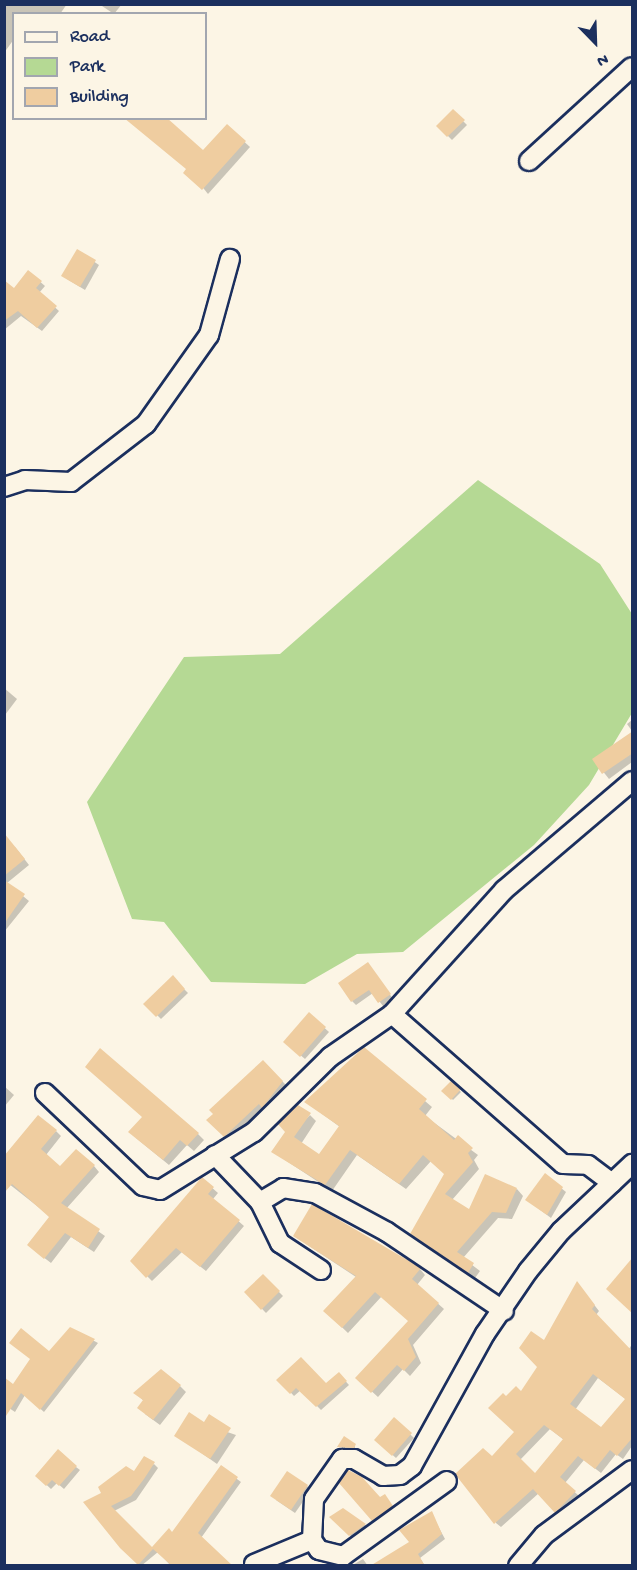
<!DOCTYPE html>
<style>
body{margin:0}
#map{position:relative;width:637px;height:1570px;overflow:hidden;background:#fcf5e5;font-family:"Gochi Hand",sans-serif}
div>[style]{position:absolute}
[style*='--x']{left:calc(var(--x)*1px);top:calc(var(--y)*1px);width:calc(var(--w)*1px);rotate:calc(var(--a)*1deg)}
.green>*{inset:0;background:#b5d994}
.shadow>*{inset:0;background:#0003}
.building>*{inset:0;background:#efcda0}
.roads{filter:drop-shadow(2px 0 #1b2f5e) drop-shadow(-2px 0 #1b2f5e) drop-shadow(0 2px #1b2f5e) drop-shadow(0 -2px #1b2f5e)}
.minor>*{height:18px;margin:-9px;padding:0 9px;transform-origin:9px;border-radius:9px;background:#fcf5e5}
span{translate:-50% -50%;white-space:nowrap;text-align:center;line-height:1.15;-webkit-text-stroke:6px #fcf5e5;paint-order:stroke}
.frame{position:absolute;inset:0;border:6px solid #1b2f5e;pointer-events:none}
.legend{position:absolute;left:12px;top:12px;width:195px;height:108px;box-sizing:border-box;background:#fcf5e5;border:2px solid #a2a6af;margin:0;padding:8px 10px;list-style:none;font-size:18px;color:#1b2f5e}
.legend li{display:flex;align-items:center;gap:12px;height:30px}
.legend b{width:30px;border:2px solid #a2a6af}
.north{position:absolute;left:565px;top:12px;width:60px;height:60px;-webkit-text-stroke:4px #fcf5e5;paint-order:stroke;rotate:157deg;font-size:16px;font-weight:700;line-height:24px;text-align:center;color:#1b2f5e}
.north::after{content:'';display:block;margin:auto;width:21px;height:27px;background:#1b2f5e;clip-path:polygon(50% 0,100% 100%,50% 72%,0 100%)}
</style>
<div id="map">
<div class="green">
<div style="clip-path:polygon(478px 480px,600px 564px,632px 614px,632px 713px,589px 785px,534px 845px,403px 952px,357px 954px,305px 984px,211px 982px,164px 922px,132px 919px,87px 802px,184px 657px,280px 654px)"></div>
</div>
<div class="shadow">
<div style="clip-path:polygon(4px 4px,67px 4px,60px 14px,14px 14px,14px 39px,4px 53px)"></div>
<div style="clip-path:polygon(99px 4px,122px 4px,114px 14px)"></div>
<div style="clip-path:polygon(453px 111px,467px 125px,452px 140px,438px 126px)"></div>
<div style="clip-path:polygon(227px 126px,250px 147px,208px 194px,188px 169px)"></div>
<div style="clip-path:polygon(78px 251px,99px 265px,85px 290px,67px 279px)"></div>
<div style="clip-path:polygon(29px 272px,45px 286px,39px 293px,59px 311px,42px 331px,21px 316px,4px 330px,4px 284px,14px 290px)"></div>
<div style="clip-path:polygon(4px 688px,17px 699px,5px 715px,4px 714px)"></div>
<div style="clip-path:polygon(632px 720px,632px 731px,627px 724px)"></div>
<div style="clip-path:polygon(632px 733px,632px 762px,609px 779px,594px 760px)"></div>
<div style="clip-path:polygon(4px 845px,15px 847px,29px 865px,7px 883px,29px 901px,4px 932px)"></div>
<div style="clip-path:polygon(371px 968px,393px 999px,383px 1006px,373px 993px,356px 1005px,352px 1001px)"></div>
<div style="clip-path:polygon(173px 978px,188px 993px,161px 1019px,146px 1004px)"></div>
<div style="clip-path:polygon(309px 1014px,329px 1032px,305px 1059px,285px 1042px)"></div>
<div style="clip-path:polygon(364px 1049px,432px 1107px,425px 1116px,478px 1155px,474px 1160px,479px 1169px,452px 1200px,470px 1211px,517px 1189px,523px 1196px,512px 1219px,498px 1218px,463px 1258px,480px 1271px,475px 1278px,412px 1234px,446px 1174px,431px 1161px,406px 1189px,357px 1155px,332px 1191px,273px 1152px,310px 1115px,316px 1121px,301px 1144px,320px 1157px,340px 1127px,306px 1102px)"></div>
<div style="clip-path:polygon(263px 1062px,287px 1086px,268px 1112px,265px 1108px,230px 1141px,209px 1120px)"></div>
<div style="clip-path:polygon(451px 1083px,461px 1092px,453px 1100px,444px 1091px)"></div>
<div style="clip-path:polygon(4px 1086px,14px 1095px,4px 1107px)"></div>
<div style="clip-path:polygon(144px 1117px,198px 1134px,204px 1140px,194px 1151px,187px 1145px,169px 1165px,136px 1138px)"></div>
<div style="clip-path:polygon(56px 1131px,61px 1136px,46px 1155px,60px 1168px,94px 1166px,99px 1172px,66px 1209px,105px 1236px,94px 1252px,71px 1237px,51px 1263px,34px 1250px,51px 1217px,4px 1180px)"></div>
<div style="clip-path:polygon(545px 1175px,566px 1192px,551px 1218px,531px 1203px)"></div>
<div style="clip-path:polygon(202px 1179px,218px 1193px,213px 1199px,244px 1226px,206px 1271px,182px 1252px,152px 1281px,132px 1261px)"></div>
<div style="clip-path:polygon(294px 1236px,420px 1269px,425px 1275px,417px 1285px,444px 1309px,413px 1345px,421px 1363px,410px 1376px,403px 1369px,378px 1397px,357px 1378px,410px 1321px,382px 1296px,348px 1333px,325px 1311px,356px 1277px)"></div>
<div style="clip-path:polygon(263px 1276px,283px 1296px,266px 1313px,246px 1292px)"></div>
<div style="clip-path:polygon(evenodd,581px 1288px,599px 1311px,596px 1315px,629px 1349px,632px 1344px,632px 1446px,623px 1459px,616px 1454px,601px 1473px,584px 1460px,565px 1483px,580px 1497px,562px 1516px,539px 1493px,501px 1527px,496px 1523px,492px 1458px,516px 1432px,507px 1398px,522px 1393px,539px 1367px,544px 1342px,581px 1288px,598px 1378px,627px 1400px,602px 1429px,575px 1410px,598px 1378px,581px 1288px,550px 1429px,564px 1440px,535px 1475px,520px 1460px,550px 1429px)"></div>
<div style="clip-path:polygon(70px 1328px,98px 1343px,44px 1412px,25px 1395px,15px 1412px,6px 1406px)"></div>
<div style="clip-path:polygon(339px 1374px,349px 1385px,321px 1410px,301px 1390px,294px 1396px,279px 1380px,326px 1385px)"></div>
<div style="clip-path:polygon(180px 1386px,186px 1392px,160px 1425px,145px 1414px,144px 1401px,135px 1393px)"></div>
<div style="clip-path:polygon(394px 1419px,414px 1438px,396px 1458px,376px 1440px)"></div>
<div style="clip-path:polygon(204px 1424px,236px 1435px,217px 1464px,176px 1435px)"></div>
<div style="clip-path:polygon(345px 1438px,355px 1446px,355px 1449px,342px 1449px)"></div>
<div style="clip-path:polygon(154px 1464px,158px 1468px,136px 1500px,114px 1511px,152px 1549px,172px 1534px,221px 1467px,241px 1482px,201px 1538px,229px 1566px,171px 1566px,158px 1552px,141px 1566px,85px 1503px)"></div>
<div style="clip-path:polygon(76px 1467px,80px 1470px,64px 1489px,57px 1483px,51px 1489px,37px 1476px)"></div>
<div style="clip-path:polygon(348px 1472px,392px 1507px,396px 1510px,377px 1524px)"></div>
<div style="clip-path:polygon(307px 1486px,311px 1490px,295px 1513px,276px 1500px)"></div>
<div style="clip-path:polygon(343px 1510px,365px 1525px,369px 1528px,354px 1539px,332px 1518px)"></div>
<div style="clip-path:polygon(431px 1513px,445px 1539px,420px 1558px,425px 1566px,373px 1566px,411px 1543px)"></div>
<div style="clip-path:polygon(363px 1559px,368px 1566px,351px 1566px)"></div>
</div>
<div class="building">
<div style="clip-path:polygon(453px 109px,465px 120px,447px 137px,436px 126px)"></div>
<div style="clip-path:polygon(124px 118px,167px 118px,203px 150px,227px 124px,246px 141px,202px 190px,183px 173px,186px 169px)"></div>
<div style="clip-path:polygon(77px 249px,96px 260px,80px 287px,61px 276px)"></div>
<div style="clip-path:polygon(28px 270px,42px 281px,36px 288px,57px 306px,37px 328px,18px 311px,4px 321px,4px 280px,14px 288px)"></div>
<div style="clip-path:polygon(633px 731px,633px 753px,602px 774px,592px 759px)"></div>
<div style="clip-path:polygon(4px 833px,25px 859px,4px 876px)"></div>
<div style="clip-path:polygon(4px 880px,25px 894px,4px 924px)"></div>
<div style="clip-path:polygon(368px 962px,391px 994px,378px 1003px,369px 990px,351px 1002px,338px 983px)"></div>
<div style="clip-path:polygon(173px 975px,185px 989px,156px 1017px,143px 1004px)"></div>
<div style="clip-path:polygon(309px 1012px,326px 1027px,300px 1057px,283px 1042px)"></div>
<div style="clip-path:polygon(364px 1047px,427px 1099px,419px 1109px,454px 1140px,458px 1135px,473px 1148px,468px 1153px,473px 1162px,445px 1194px,469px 1209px,485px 1174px,517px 1188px,506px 1213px,492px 1212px,457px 1252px,474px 1263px,468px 1273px,410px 1234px,444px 1174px,423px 1155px,399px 1184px,350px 1150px,325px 1185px,271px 1152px,285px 1132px,278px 1124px,298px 1105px,311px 1113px,294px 1137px,319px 1154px,339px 1126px,304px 1102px)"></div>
<div style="clip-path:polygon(100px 1048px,199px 1133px,187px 1146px,180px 1140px,163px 1160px,128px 1132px,142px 1117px,85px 1067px)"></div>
<div style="clip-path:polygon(263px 1060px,283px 1081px,262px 1108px,259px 1104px,224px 1137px,206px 1120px,213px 1114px,209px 1110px)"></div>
<div style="clip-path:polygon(451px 1081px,461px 1089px,451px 1100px,441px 1091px)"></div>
<div style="clip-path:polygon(38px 1115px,57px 1130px,41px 1149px,60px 1166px,76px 1149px,95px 1165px,61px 1203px,100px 1229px,88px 1248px,65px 1233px,44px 1259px,27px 1245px,49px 1217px,12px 1184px,4px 1193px,4px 1156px)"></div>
<div style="clip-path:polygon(545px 1173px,563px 1187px,547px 1215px,525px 1200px)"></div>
<div style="clip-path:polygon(202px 1177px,214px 1187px,208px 1194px,240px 1220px,200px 1267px,176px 1248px,146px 1278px,130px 1261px)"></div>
<div style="clip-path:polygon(312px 1204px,421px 1268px,412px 1279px,439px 1303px,408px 1339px,416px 1357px,404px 1371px,397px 1365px,371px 1393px,355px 1378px,408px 1321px,375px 1292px,342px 1328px,323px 1311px,356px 1276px,293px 1236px)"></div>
<div style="clip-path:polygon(633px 1257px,633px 1314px,606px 1289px)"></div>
<div style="clip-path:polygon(263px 1274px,280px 1291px,261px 1310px,244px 1292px)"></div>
<div style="clip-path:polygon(evenodd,577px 1281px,595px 1305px,592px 1309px,633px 1352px,633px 1437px,617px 1456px,610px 1450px,595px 1469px,578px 1456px,560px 1477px,576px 1491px,555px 1513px,533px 1489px,494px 1524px,455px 1474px,483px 1448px,492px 1456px,514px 1432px,488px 1408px,503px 1393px,506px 1396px,516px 1386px,521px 1391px,537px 1367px,519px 1348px,531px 1331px,544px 1340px,577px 1281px,593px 1374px,625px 1399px,601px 1427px,570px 1404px,593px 1374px,577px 1281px,544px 1425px,563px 1439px,535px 1473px,516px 1454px,544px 1425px)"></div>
<div style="clip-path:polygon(70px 1327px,95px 1339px,40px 1410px,21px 1393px,4px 1419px,4px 1377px,13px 1384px,30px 1359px,9px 1343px,21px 1328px,49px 1351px)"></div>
<div style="clip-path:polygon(301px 1357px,326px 1383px,339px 1372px,347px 1381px,316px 1407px,296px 1388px,290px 1394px,276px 1380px)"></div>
<div style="clip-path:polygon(161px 1369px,181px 1385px,153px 1420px,137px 1408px,143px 1400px,133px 1393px)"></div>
<div style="clip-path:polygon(189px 1412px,204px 1422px,209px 1414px,231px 1428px,210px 1459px,174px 1436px)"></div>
<div style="clip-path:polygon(394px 1417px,412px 1433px,392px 1456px,374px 1440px)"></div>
<div style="clip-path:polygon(344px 1436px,356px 1444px,354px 1448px,337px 1447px)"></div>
<div style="clip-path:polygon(58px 1449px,77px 1466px,59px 1486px,52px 1480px,46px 1486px,35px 1476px)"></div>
<div style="clip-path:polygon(144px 1456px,155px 1462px,144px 1479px,131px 1496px,111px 1506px,152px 1547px,169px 1528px,172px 1532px,221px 1465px,238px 1477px,198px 1533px,233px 1566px,172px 1566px,153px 1549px,138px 1565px,120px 1548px,83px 1502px,101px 1493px,98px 1487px,126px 1466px,134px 1471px)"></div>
<div style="clip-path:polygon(348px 1470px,362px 1477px,380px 1497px,385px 1494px,393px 1506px,372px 1521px,339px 1483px)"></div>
<div style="clip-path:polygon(287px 1471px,308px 1485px,291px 1510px,270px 1496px)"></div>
<div style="clip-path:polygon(343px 1508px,366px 1524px,349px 1536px,329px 1517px)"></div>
<div style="clip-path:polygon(432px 1511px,442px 1534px,418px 1554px,425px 1566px,370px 1566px,409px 1542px,399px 1530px)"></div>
</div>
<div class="roads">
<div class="minor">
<div style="--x:529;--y:161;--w:139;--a:-42.4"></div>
<div style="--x:4;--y:487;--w:22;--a:-18"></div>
<div style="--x:25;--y:480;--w:46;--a:2.5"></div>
<div style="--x:71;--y:482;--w:95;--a:-37.7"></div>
<div style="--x:146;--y:424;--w:109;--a:-54.7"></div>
<div style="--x:209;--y:335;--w:79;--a:-74.6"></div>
<div style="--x:392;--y:1014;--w:227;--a:41.3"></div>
<div style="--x:563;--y:1164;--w:25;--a:2"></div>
<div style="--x:588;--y:1165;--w:30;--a:37"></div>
<div style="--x:45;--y:1093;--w:135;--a:43.5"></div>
<div style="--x:143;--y:1186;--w:17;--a:13"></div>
<div style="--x:160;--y:1190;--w:110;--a:-31.7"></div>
<div style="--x:254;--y:1132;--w:107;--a:-44.6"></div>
<div style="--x:330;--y:1057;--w:75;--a:-34.7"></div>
<div style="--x:392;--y:1014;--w:167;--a:-47.9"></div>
<div style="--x:504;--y:890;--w:168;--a:-40.4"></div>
<div style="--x:215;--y:1155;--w:65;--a:46.2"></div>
<div style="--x:260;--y:1202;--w:46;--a:64"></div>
<div style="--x:280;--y:1243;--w:49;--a:33.4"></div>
<div style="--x:260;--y:1202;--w:27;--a:-31"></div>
<div style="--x:283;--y:1188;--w:32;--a:9"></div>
<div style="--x:315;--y:1193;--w:82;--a:28.4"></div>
<div style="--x:387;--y:1232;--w:141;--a:34"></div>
<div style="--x:312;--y:1540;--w:12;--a:55"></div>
<div style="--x:319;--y:1550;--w:25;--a:14"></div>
<div style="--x:343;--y:1556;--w:128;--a:-35.8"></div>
<div style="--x:254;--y:1564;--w:63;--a:-22.5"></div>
<div style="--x:312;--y:1540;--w:41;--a:-87.2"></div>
<div style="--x:314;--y:1499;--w:49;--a:-55"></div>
<div style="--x:342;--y:1459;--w:12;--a:0"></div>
<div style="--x:354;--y:1459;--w:34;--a:30"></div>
<div style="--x:383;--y:1476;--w:17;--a:-3"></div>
<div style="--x:400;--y:1475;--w:15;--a:-37"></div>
<div style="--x:412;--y:1466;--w:151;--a:-61.1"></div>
<div style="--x:485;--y:1334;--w:76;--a:-55.7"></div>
<div style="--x:528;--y:1271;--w:52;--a:-50.5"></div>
<div style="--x:561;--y:1231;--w:98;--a:-43.3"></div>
<div style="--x:518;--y:1566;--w:40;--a:-50"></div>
<div style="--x:544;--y:1535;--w:109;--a:-36.5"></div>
</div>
</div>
<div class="frame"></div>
<ul class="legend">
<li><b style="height:8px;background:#fcf5e5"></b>Road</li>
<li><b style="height:16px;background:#b5d994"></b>Park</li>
<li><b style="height:16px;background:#efcda0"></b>Building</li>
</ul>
<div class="north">N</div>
</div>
